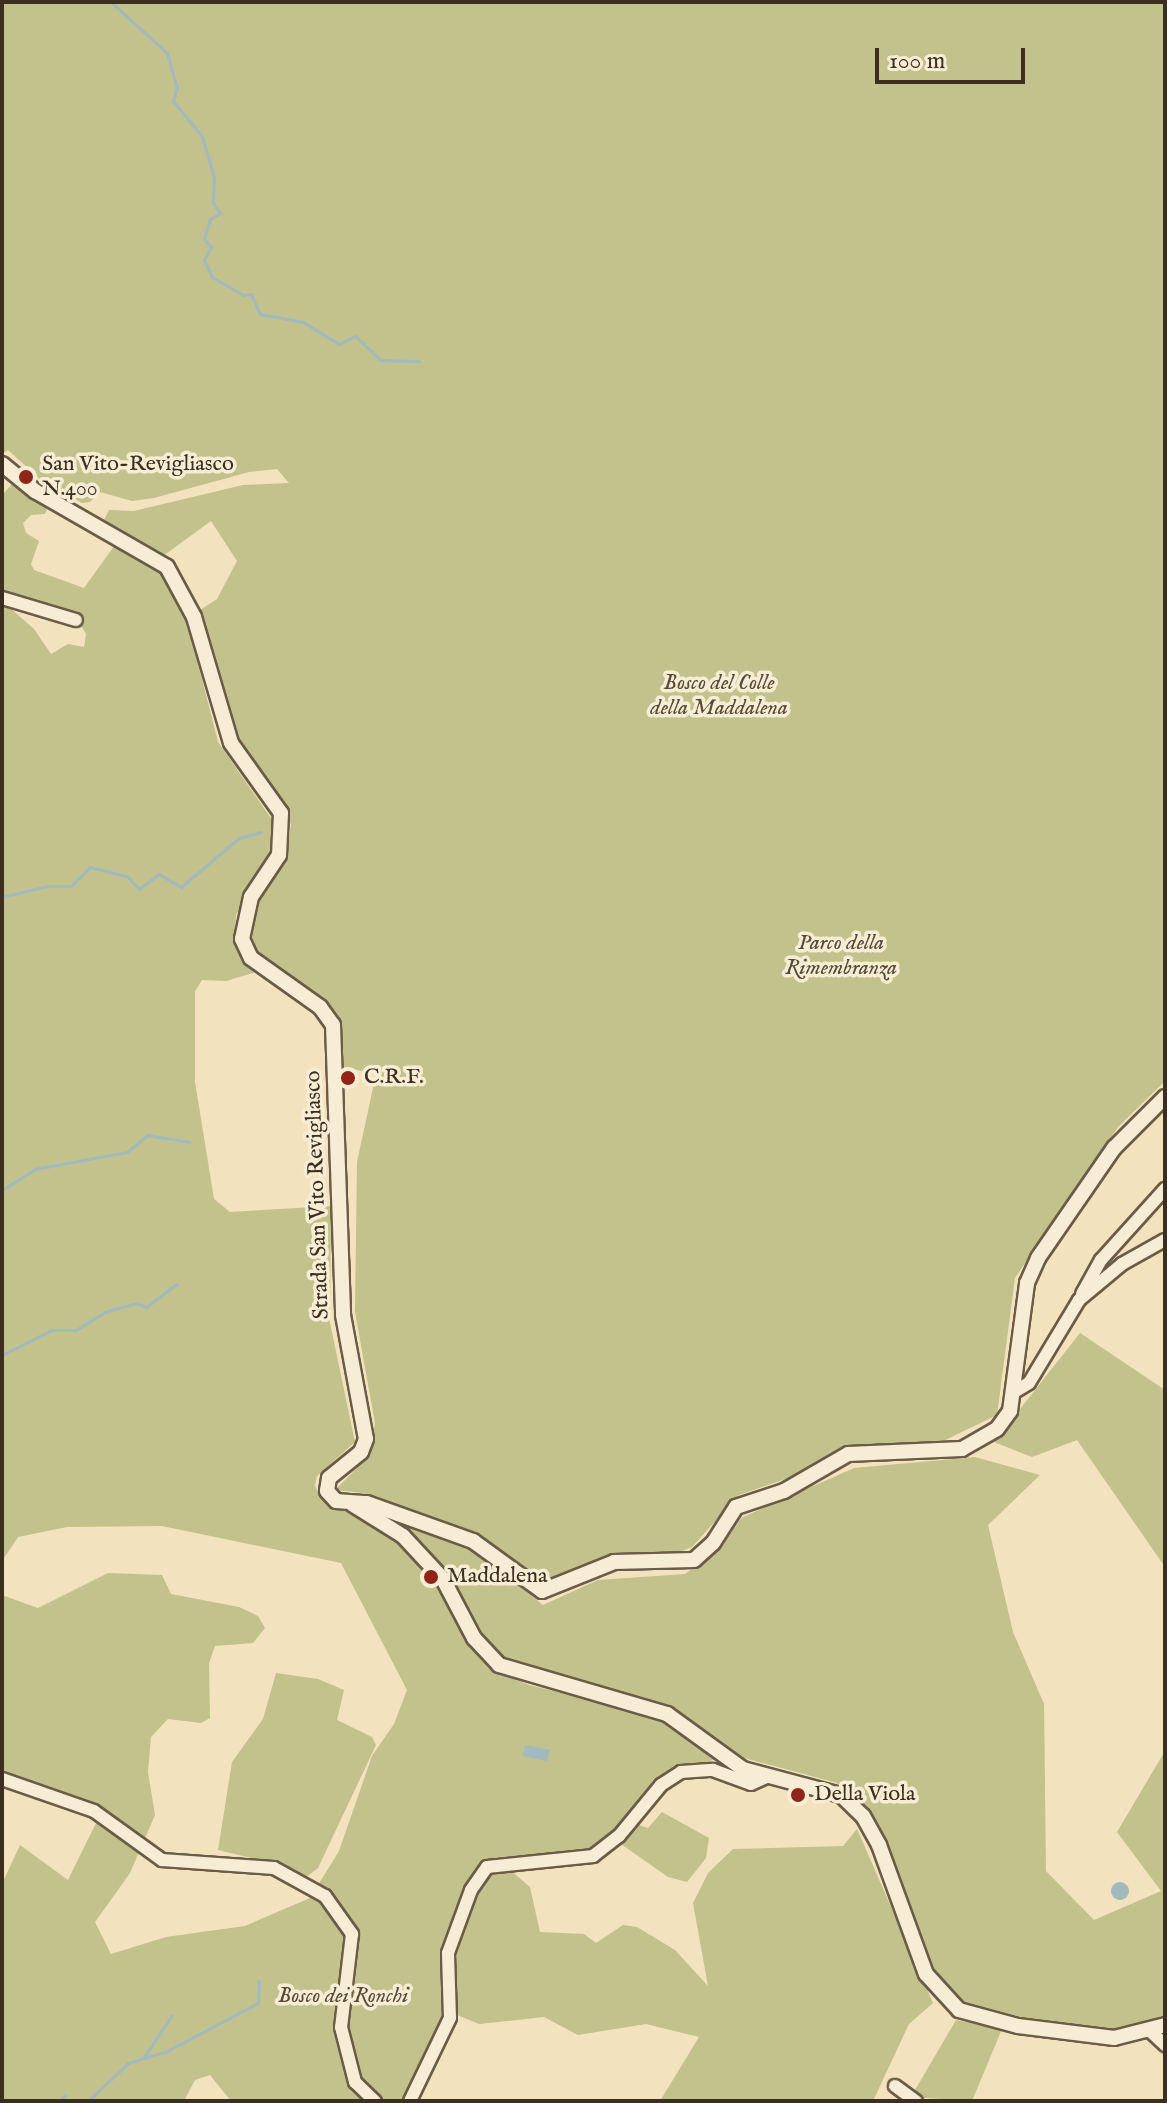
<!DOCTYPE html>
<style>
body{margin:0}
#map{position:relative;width:1167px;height:2103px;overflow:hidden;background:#f2e2bd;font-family:"IM FELL English",serif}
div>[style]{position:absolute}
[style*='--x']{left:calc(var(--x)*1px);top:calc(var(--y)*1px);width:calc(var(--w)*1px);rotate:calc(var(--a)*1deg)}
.green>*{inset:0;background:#c3c18c}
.water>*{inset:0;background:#a1babd}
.round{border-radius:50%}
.stream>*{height:3px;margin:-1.5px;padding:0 1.5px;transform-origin:1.5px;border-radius:1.5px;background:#a1babd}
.roads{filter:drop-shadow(2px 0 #6a5c47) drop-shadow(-2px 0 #6a5c47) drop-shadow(0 2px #6a5c47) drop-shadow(0 -2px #6a5c47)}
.minor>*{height:12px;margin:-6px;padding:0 6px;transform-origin:6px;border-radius:6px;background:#f7ecd4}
.tertiary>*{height:14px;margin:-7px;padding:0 7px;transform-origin:7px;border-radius:7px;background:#f7ecd4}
.dots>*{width:22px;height:22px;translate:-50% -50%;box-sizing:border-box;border:4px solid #f7ecd4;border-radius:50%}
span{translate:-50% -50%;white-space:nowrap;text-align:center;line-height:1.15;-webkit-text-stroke:7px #f7ecd4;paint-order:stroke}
.poi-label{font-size:22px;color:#3d2f20}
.left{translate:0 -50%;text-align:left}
.park-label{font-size:22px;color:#584c36;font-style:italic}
.street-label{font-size:22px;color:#3d2f20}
.frame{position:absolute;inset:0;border:4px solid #3d2f20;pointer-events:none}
.scale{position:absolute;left:875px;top:48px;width:150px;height:36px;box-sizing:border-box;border:4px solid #3d2f20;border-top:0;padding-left:10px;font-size:24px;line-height:28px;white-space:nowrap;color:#3d2f20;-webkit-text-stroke:6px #f7ecd4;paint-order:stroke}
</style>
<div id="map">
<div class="green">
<div style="clip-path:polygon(2px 2px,1165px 2px,1165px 1081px,1118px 1127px,1015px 1278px,997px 1415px,935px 1445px,844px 1446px,791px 1477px,739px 1495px,692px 1547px,667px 1557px,609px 1556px,547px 1583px,466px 1532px,363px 1493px,335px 1490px,370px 1455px,375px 1423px,355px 1312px,357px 1162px,376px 1074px,343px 1067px,332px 1011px,256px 954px,248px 935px,260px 891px,285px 855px,291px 825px,282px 800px,242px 753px,232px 731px,197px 612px,217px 599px,237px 561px,211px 521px,163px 556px,103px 522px,109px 510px,134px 511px,243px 485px,289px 483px,277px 469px,249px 472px,154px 498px,132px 501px,100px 492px,90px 502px,82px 503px,41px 480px,8px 450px,2px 454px)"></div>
<div style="clip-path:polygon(14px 482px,49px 504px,45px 514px,31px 515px,23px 523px,26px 533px,39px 541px,31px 564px,34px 570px,84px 588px,117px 542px,159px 569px,188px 624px,218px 742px,275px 824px,273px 851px,236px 915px,235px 941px,242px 958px,256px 972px,226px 981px,202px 980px,195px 991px,195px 1082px,214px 1199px,230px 1212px,331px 1206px,330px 1323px,355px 1442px,317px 1476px,315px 1486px,322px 1499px,393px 1536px,441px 1583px,466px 1637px,492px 1670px,529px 1685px,670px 1720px,716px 1756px,709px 1763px,672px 1771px,608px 1840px,581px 1854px,495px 1857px,530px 1887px,540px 1932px,584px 1934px,596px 1943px,623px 1925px,637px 1927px,675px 1950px,708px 1986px,693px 1903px,708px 1873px,733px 1849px,843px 1846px,857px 1829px,933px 2003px,909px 2024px,873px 2101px,660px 2101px,699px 2037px,646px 2024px,578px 2035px,544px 2017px,479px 2024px,455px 2014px,411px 2101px,231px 2101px,210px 2075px,195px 2080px,184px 2101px,2px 2101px,2px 1884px,20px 1845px,68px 1880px,102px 1811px,2px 1774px,2px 1595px,38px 1608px,108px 1573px,162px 1575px,171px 1594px,239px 1607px,258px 1616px,265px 1628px,253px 1643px,215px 1646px,209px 1663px,210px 1718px,201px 1723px,168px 1719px,151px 1737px,148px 1772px,155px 1815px,130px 1873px,95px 1922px,111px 1954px,166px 1937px,245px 1926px,310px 1898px,339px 1851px,372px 1756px,394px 1724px,407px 1690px,341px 1563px,162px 1526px,67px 1527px,18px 1537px,2px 1561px,2px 601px,34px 629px,51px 654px,68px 644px,84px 647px,86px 634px,75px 615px,2px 595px,2px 495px)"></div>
<div style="clip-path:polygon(1080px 1333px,1165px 1390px,1165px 1567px,1077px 1440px,1032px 1457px,994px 1442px)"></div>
<div style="clip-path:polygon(975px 1457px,1040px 1475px,988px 1525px,1013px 1632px,1044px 1704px,1046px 1871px,1094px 1920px,1161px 1891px,1117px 1832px,1165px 1751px,1165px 2016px,1158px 2020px,1114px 2029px,1064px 2028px,961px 2001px,932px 1969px,871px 1812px,837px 1783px,744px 1758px,669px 1705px,514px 1664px,493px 1651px,437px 1559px,410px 1534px,374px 1512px,473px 1549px,543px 1605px,598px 1580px,685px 1574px,724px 1544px,741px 1518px,854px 1468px)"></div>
<div style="clip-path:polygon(276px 1673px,318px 1679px,344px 1690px,337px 1720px,372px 1737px,376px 1745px,318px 1868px,306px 1877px,281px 1865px,218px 1850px,232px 1762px,263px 1719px)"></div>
<div style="clip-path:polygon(662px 1812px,709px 1838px,706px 1858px,687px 1882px,668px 1877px,621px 1844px,636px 1824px,648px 1828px)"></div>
<div style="clip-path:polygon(956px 2020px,1002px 2029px,972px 2101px,911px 2097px)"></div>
</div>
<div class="water">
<div style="clip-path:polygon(525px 1745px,550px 1750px,547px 1761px,523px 1756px)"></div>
<div class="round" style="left:1111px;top:1882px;width:18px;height:18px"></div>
</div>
<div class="stream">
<div style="--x:72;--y:2;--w:15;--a:0"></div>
<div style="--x:111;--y:2;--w:76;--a:42.3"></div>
<div style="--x:167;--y:53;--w:35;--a:74"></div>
<div style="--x:177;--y:87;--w:15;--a:106"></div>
<div style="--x:173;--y:101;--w:45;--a:50.4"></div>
<div style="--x:202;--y:136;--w:44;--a:74.1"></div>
<div style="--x:214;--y:178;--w:25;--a:92"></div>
<div style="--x:213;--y:203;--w:12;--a:55"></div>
<div style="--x:220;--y:213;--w:12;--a:149"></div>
<div style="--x:210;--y:219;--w:21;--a:107"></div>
<div style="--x:204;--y:239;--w:11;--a:49"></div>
<div style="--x:211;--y:247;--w:15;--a:118"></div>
<div style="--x:204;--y:260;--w:19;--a:65"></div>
<div style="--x:212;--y:277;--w:36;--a:30"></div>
<div style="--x:243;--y:295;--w:8;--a:-7"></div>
<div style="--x:251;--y:294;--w:22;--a:66"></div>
<div style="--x:260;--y:314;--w:44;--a:10.5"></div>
<div style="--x:303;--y:322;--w:42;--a:31.4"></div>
<div style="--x:339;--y:344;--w:18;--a:-27"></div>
<div style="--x:355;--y:336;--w:35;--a:43"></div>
<div style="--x:381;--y:360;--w:38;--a:2"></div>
<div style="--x:2;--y:897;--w:46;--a:-13.7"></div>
<div style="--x:47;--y:886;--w:24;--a:0"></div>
<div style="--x:71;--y:886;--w:27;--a:-45"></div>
<div style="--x:90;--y:867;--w:38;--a:14"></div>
<div style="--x:127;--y:876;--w:18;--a:47"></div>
<div style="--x:139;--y:889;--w:25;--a:-37"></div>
<div style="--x:159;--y:874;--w:26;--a:31"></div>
<div style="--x:181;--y:887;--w:76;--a:-40.2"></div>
<div style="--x:239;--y:838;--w:23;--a:-15"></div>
<div style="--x:2;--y:1190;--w:39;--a:-32"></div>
<div style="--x:35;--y:1169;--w:94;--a:-10.5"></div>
<div style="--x:127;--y:1152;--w:26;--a:-40"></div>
<div style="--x:147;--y:1135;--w:43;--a:9.5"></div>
<div style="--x:2;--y:1355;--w:56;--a:-26.6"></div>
<div style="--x:52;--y:1330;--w:24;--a:0"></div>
<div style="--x:76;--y:1330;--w:34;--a:-32"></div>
<div style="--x:105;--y:1312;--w:32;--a:-16"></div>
<div style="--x:136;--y:1303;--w:11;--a:22"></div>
<div style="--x:146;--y:1307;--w:38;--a:-37"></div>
<div style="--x:144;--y:2057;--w:50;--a:-56.3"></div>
<div style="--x:60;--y:2101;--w:8;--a:-50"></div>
<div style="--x:88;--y:2101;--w:55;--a:-43.5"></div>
<div style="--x:128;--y:2063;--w:39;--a:-17"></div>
<div style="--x:165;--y:2052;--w:105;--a:-27.8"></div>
<div style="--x:258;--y:2003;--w:22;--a:-87"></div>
</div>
<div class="roads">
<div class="minor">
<div style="--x:2;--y:598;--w:77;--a:16.6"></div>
<div style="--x:1082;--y:1294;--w:39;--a:-61"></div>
<div style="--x:1101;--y:1260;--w:96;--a:-48"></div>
<div style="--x:1014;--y:1392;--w:17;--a:-31"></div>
<div style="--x:1029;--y:1383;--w:97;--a:-58.9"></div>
<div style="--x:1079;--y:1300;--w:56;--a:-39.9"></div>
<div style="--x:1122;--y:1264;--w:49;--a:-29.2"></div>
<div style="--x:2;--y:1779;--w:97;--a:19.2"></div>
<div style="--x:94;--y:1811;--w:84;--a:35.8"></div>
<div style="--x:162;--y:1860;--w:112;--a:4.1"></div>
<div style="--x:274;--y:1868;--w:58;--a:28.8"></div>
<div style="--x:325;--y:1896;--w:47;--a:54.6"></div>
<div style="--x:352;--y:1934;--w:94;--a:96.7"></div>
<div style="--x:341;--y:2027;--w:57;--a:75.7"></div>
<div style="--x:355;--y:2082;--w:28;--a:44"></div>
<div style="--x:1150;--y:2031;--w:21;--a:43"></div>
<div style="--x:895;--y:2086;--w:26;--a:36"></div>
<div style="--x:410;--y:2101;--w:92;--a:-64.3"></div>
<div style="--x:450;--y:2018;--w:65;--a:-91.8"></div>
<div style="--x:448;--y:1953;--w:67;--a:-69.9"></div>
<div style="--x:471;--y:1890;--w:28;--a:-55"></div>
<div style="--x:487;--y:1867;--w:107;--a:-5.9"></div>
<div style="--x:593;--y:1856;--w:33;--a:-38"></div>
<div style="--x:619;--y:1836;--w:66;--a:-50.5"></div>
<div style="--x:661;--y:1785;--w:24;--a:-33"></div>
<div style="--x:681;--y:1772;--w:32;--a:-4"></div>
<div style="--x:713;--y:1770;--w:40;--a:20.2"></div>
<div style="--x:751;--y:1784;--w:20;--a:-24"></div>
</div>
<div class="tertiary">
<div style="--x:2;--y:464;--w:43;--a:39.3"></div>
<div style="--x:35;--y:491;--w:152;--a:29.9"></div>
<div style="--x:167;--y:567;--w:57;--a:61.6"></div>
<div style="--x:194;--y:617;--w:131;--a:73.6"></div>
<div style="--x:231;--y:743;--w:86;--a:54.5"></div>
<div style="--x:281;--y:813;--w:42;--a:92.7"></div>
<div style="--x:279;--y:855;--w:50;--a:123.7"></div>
<div style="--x:251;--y:897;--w:43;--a:102.1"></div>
<div style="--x:242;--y:939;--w:21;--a:65"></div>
<div style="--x:251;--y:958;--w:85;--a:35.4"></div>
<div style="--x:320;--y:1007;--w:22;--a:54"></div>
<div style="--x:333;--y:1025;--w:290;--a:88"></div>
<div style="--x:343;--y:1315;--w:126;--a:79.5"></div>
<div style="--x:366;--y:1439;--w:14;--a:111"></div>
<div style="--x:361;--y:1452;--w:41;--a:140.9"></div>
<div style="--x:329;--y:1478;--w:13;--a:99"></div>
<div style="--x:327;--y:1491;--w:13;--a:48"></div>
<div style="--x:336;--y:1501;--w:31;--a:4"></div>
<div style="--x:367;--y:1503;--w:113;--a:19.7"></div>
<div style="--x:473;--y:1541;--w:85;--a:35.9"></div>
<div style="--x:542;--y:1591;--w:78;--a:-21.9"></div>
<div style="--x:614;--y:1562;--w:80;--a:-1.4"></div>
<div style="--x:694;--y:1560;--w:25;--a:-42"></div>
<div style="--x:713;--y:1543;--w:43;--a:-57.4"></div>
<div style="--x:736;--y:1507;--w:51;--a:-18.4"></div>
<div style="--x:784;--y:1491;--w:74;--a:-30"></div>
<div style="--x:848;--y:1454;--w:114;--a:-2.5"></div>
<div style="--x:962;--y:1449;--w:40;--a:-29.7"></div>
<div style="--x:997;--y:1429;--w:22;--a:-54"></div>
<div style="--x:1010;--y:1411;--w:129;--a:-82.4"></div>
<div style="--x:1027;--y:1283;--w:27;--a:-66"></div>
<div style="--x:1038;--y:1258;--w:134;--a:-55.4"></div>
<div style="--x:1114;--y:1148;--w:72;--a:-45"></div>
<div style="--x:352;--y:1504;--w:60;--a:32.1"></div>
<div style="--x:403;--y:1536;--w:59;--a:47.1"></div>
<div style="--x:443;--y:1579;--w:67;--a:62.3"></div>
<div style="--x:474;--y:1638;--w:37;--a:47"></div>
<div style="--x:499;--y:1665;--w:175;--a:16.3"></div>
<div style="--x:667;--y:1714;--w:94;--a:35.9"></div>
<div style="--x:743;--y:1769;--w:101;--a:14.9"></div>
<div style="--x:841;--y:1795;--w:30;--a:44"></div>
<div style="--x:863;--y:1816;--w:33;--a:61"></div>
<div style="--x:879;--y:1845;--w:137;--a:70"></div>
<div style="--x:926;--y:1974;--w:49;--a:47.5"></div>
<div style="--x:959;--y:2010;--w:61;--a:15.2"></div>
<div style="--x:1018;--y:2026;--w:97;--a:7.1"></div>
<div style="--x:1114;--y:2038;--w:53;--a:-14.3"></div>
</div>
</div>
<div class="dots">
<div style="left:26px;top:477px;background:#8f2418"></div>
<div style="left:348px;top:1078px;background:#8f2418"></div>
<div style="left:431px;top:1577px;background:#8f2418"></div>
<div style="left:798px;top:1795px;background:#8f2418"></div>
</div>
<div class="poi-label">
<span class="left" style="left:42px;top:477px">San Vito-Revigliasco<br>N.400</span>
<span class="left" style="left:364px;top:1078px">C.R.F.</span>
<span class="left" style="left:447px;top:1577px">Maddalena</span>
<span class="left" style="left:814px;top:1795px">Della Viola</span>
</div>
<div class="park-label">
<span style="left:719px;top:696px">Bosco del Colle<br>della Maddalena</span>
<span style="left:841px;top:956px">Parco della<br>Rimembranza</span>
<span style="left:343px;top:1997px">Bosco dei Ronchi</span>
</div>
<div class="street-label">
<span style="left:318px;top:1195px;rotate:-92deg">Strada San Vito Revigliasco</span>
</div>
<div class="frame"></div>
<div class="scale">100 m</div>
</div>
